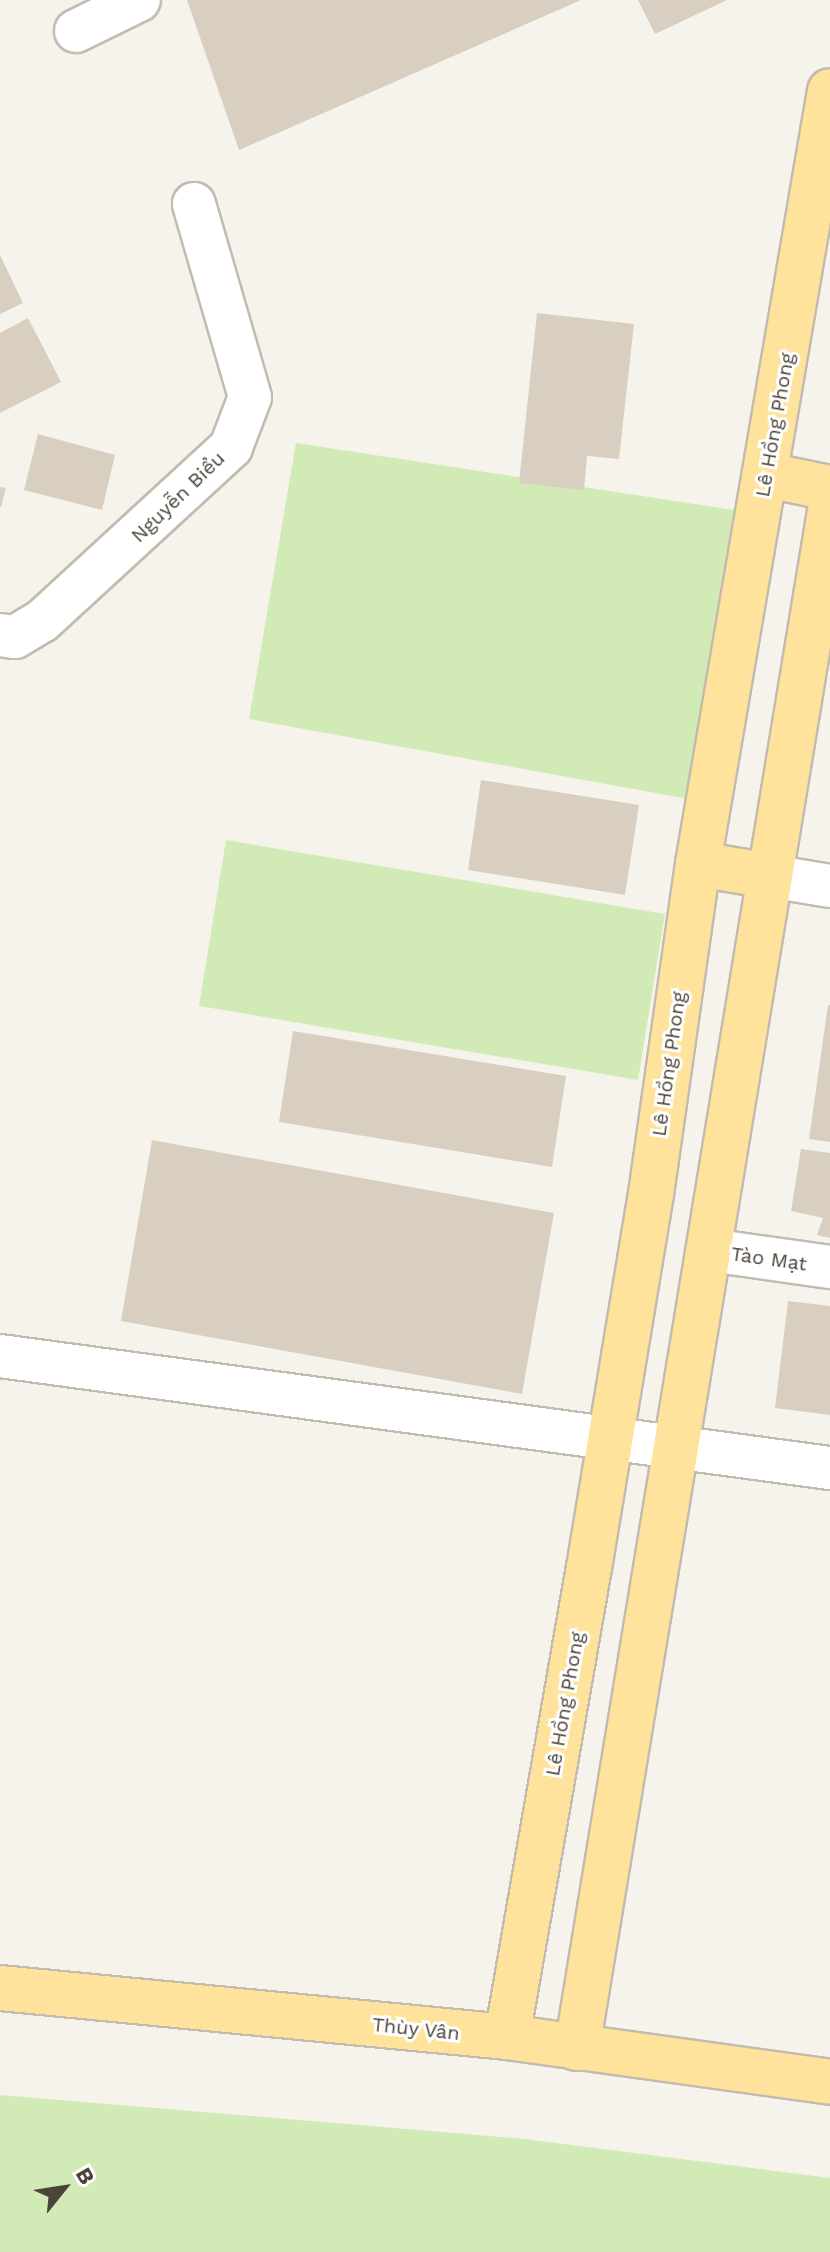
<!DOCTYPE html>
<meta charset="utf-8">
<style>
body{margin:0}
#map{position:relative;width:830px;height:2252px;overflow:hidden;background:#f6f3ec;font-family:"Work Sans",sans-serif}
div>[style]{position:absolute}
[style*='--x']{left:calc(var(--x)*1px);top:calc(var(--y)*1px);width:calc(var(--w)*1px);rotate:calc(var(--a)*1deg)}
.green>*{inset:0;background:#d2eab5}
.building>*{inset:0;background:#d8cfc1}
.roads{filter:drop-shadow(2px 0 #c2bbae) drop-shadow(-2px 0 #c2bbae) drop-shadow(0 2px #c2bbae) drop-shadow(0 -2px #c2bbae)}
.minor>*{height:42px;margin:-21px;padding:0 21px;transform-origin:21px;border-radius:21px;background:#fff}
.major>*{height:44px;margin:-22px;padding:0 22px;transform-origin:22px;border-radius:22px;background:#ffe39c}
span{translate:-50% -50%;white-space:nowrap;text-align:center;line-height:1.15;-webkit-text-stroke:6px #fff;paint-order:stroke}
.street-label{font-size:20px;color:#4b4439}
.north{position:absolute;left:24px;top:2148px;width:80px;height:80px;-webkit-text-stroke:6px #fff;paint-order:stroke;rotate:60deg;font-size:22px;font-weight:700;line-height:32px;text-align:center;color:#4b4439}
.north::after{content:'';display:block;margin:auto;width:28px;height:36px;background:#4b4439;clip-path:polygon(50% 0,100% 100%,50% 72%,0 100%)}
</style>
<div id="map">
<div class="green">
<div style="clip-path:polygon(296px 443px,734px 510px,694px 800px,249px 719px)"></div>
<div style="clip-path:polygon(226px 840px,665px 914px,638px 1080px,199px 1006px)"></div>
<div style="clip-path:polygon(0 2095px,524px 2139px,830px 2178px,830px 2252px,0 2252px)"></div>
</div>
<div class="building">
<div style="clip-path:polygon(187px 0,581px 0,239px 150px)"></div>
<div style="clip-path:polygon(638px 0,727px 0,655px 34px)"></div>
<div style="clip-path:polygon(0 255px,23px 303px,0 314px)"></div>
<div style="clip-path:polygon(537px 313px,634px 324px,619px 459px,587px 456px,584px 490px,519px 483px)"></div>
<div style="clip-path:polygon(28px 318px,61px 382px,0 413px,0 333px)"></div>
<div style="clip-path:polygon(38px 434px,115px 455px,102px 510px,24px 490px)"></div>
<div style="clip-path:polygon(0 487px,6px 488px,1px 507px,0 507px)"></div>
<div style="clip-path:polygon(481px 780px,639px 805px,625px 895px,468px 870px)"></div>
<div style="clip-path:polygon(828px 1005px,830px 1005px,830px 1142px,809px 1139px)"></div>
<div style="clip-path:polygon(293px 1031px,566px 1076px,552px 1167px,279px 1122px)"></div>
<div style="clip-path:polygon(152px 1140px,554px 1213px,522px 1394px,121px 1321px)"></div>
<div style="clip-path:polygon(801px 1149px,830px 1153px,830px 1238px,817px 1235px,823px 1218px,791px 1211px)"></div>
<div style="clip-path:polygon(788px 1301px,830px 1306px,830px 1415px,775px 1408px)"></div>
</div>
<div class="roads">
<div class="minor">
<div style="--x:76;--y:31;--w:70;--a:-26.2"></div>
<div style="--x:0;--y:635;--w:15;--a:8"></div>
<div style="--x:15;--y:637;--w:31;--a:-31"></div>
<div style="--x:42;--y:621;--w:257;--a:-42.6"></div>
<div style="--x:231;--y:447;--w:53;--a:-69.2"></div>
<div style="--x:250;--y:397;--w:201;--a:-106.2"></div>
<div style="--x:770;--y:876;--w:61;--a:9.5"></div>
<div style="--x:709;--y:1250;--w:122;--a:8"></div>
<div style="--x:0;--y:1356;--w:838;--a:7.69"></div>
</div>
<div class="major">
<div style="--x:767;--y:475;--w:64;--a:11.7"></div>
<div style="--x:698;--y:864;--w:73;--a:9.5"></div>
<div style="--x:0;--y:1988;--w:509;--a:5.52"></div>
<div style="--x:507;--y:2037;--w:326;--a:7.9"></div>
<div style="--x:507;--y:2037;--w:476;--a:-80.1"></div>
<div style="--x:589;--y:1568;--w:379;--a:-80.6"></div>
<div style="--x:651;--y:1194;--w:333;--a:-81.9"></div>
<div style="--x:698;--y:864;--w:784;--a:-80.31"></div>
<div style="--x:577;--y:2048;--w:1557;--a:-80.65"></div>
</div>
</div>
<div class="street-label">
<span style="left:775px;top:425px;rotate:-80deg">Lê Hồng Phong</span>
<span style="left:178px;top:497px;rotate:-44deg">Nguyễn Biểu</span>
<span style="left:669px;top:1064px;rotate:-82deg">Lê Hồng Phong</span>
<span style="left:769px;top:1259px;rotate:8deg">Tào Mạt</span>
<span style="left:565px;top:1704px;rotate:-80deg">Lê Hồng Phong</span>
<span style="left:416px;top:2029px;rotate:6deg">Thùy Vân</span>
</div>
<div class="north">B</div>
</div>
